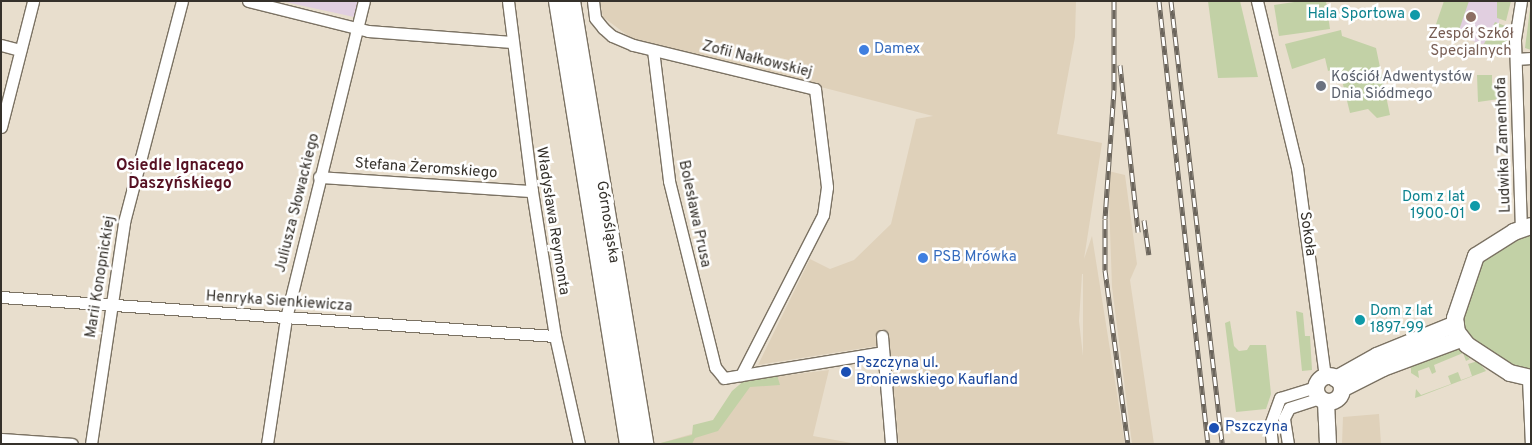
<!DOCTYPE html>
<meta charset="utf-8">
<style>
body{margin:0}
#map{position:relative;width:1532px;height:445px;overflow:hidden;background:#e8decd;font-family:Overpass,sans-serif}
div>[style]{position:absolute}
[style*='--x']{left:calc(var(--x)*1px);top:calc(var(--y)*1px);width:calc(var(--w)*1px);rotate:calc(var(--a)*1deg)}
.built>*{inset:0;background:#dfd1ba}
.education>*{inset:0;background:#e1cfe0}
.green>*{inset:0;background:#c2d1a6}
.roads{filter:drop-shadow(1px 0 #7b7263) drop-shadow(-1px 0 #7b7263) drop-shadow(0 1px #7b7263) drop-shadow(0 -1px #7b7263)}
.street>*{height:11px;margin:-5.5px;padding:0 5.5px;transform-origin:5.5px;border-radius:5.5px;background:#fff}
.secondary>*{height:16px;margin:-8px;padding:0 8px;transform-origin:8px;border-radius:8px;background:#fff}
.secondary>.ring{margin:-8px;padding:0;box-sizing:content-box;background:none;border:16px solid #fff;border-radius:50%}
.primary>*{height:18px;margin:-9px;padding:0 9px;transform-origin:9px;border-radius:9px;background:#fff}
.rail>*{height:5px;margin-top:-2.5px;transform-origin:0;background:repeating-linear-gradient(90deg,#fff 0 9px,#6b655c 0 18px);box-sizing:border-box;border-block:1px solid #6b655c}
.dots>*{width:14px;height:14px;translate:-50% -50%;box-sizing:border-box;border:2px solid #fff;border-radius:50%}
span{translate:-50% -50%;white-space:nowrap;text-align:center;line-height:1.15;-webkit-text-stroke:5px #fff;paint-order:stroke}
.culture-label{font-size:15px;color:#0d838f}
.right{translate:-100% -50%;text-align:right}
.left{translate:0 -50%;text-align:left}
.education-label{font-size:15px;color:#785e54}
.shop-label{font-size:15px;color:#366cbe}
.street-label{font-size:15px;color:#35312b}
.worship-label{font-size:15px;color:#5b616d}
.transit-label{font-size:15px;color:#164399}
.neighbourhood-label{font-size:16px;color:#561123;font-weight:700}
.frame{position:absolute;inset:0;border:2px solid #35312b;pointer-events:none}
</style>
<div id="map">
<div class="built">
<div style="clip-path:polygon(evenodd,600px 1px,1076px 1px,1075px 37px,1057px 134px,1102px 143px,1084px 259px,1092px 236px,1125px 444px,899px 444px,889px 344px,758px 365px,810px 259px,830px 269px,854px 260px,891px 224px,916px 119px,933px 116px,631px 38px,603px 17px,600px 1px,1082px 274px,1083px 274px,1083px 356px,1079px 321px,1082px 274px)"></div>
<div style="clip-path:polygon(1108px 171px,1125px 175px,1137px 264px,1130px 280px,1154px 444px,1132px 444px,1112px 287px)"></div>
<div style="clip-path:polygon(829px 370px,813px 436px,857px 444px,657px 444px,716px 427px,748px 380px)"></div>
<div style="clip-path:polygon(1379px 414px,1381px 444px,1342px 444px,1343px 417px)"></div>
</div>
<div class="education">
<div style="clip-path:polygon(281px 1px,358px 1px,354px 17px)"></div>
<div style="clip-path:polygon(1447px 1px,1504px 1px,1494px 43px,1481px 44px,1437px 28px)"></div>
</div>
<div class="green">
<div style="clip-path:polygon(1208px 1px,1240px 1px,1258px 77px,1218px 78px)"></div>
<div style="clip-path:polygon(1301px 1px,1326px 1px,1330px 29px,1279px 36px,1274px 5px)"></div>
<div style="clip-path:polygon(1444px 1px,1469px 1px,1457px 36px,1435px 27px)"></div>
<div style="clip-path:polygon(1497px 1px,1511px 1px,1506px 21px,1497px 18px)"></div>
<div style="clip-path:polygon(1531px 1px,1531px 50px,1525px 48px)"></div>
<div style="clip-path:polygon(1495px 22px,1508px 27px,1507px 51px,1484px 44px)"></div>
<div style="clip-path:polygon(1341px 30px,1342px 36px,1376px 48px,1390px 115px,1377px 118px,1368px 109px,1350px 113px,1339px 68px,1328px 71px,1325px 58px,1292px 69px,1285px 44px)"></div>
<div style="clip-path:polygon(1477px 75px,1492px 75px,1492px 84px,1498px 83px,1499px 99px,1478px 102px)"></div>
<div style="clip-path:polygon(1531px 232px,1531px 372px,1523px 372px,1468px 337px,1462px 322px,1481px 258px)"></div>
<div style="clip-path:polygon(1296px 311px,1303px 313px,1305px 336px,1310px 336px,1312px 370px,1302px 371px)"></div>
<div style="clip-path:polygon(1230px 321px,1234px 346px,1239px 351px,1247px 350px,1250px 345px,1266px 345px,1271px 394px,1266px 409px,1236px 412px,1225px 323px)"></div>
<div style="clip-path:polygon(1459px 349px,1470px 359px,1466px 361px,1463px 353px,1434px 365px,1436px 372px,1432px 374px,1429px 367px,1418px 371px,1419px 378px,1411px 373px,1411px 367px)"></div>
<div style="clip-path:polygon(1478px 361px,1486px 371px,1421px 396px,1415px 398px,1416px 389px,1421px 395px,1451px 384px,1448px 376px,1458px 372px,1461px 380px,1472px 376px,1468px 364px)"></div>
<div style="clip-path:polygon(777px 375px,780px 385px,750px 387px,718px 431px,695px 438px,692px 444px,657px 444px,692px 435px,693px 425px,713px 420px,732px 391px,746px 379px)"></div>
</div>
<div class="roads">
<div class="street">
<div style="--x:248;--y:1;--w:124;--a:14"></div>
<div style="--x:368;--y:31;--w:144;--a:4.4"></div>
<div style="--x:508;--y:1;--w:192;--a:82.8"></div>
<div style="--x:532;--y:191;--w:147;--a:81"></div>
<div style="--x:555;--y:336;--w:111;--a:77.5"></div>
<div style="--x:593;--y:1;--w:17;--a:83"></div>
<div style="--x:595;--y:18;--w:13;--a:51"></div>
<div style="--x:603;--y:28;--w:12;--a:42"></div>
<div style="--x:612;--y:36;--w:23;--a:23"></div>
<div style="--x:633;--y:45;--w:187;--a:13.6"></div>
<div style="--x:815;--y:89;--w:99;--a:83"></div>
<div style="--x:827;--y:187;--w:28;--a:98"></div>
<div style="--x:823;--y:215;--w:180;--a:117.1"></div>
<div style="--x:1257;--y:1;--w:171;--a:76.5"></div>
<div style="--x:1297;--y:167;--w:212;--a:82.4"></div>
<div style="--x:1521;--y:1;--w:39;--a:99"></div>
<div style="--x:1515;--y:40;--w:188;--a:88.2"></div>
<div style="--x:1;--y:45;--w:20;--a:15"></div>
<div style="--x:653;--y:50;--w:132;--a:83"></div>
<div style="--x:669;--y:181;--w:192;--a:76.1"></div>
<div style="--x:715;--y:367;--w:14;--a:51"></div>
<div style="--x:724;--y:378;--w:161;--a:-9.3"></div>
<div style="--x:1516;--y:59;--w:15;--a:-4"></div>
<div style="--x:1;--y:127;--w:130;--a:-75.7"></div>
<div style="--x:319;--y:177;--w:213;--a:3.8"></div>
<div style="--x:1;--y:297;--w:555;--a:4.03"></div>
<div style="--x:882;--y:336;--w:108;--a:85.2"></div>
<div style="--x:1528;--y:379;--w:65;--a:87.4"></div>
<div style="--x:1;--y:439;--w:71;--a:4"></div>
<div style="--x:91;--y:444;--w:224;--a:-81.5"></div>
<div style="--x:124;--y:222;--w:228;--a:-75.3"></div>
<div style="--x:267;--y:444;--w:127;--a:-81.4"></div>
<div style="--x:286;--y:318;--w:326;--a:-76.2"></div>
<div style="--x:1272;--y:444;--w:19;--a:-96"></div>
<div style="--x:1270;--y:425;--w:29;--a:-70"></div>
<div style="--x:1280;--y:398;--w:39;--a:-17"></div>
<div style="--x:1288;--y:444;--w:26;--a:-99"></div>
<div style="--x:1284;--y:418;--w:11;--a:-63"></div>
<div style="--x:1289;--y:408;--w:32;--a:-18"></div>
</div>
<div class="secondary">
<div style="--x:1531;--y:226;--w:18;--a:161"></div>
<div style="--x:1514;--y:232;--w:45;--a:147.7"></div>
<div style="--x:1476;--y:256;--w:65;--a:108.7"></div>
<div style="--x:1455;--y:318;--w:14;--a:82"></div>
<div style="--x:1457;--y:332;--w:16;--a:52"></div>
<div style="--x:1467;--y:345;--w:51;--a:33.1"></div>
<div style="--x:1510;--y:373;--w:22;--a:13"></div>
<div class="ring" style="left:1316px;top:376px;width:10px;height:10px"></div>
<div style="--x:1336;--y:379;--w:47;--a:-29.3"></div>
<div style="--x:1377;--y:356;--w:85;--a:-22.1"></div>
<div style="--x:1342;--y:389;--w:46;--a:-27.1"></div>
<div style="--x:1383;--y:368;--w:83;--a:-20.4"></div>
<div style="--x:1326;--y:402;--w:42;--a:87.3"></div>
</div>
<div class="primary">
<div style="--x:558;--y:1;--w:449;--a:80.9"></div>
<div style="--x:571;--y:1;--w:449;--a:80.6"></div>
</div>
</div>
<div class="rail">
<div style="--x:1114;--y:1;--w:89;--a:90"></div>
<div style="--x:1114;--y:90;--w:129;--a:94"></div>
<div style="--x:1105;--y:219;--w:51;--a:90"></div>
<div style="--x:1105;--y:270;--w:176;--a:82.5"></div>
<div style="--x:1159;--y:1;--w:446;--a:83.7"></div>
<div style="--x:1171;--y:1;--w:446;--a:83.4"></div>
<div style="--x:1120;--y:65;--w:168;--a:83.8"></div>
<div style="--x:1144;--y:220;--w:35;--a:82"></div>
</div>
<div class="dots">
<div style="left:1415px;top:15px;background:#0f9aa8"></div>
<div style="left:1471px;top:17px;background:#8d6e63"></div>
<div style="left:864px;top:50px;background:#3f7fe0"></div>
<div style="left:1321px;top:86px;background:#6b7280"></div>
<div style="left:1475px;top:206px;background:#0f9aa8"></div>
<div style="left:923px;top:258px;background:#3f7fe0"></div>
<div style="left:1360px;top:320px;background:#0f9aa8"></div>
<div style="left:846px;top:372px;background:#1a4fb4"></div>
<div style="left:1214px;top:428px;background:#1a4fb4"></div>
</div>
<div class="culture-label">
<span class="right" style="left:1405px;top:15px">Hala Sportowa</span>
<span class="right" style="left:1465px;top:206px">Dom z lat<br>1900-01</span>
<span class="left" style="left:1370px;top:320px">Dom z lat<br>1897-99</span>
</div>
<div class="education-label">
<span style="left:1471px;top:43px">Zespół Szkół<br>Specjalnych</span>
</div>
<div class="shop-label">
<span class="left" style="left:874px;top:50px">Damex</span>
<span class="left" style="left:933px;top:258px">PSB Mrówka</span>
</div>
<div class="street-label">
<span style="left:757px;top:60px;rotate:14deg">Zofii Nałkowskiej</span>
<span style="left:1504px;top:145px;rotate:-92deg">Ludwika Zamenhofa</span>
<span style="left:426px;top:169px;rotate:4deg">Stefana Żeromskiego</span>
<span style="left:298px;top:203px;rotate:-76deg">Juliusza Słowackiego</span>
<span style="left:694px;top:214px;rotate:78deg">Bolesława Prusa</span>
<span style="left:552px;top:221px;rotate:81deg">Władysława Reymonta</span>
<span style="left:607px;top:222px;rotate:81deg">Górnośląska</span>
<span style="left:1307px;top:234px;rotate:82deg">Sokoła</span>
<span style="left:101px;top:277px;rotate:-81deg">Marii Konopnickiej</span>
<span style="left:279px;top:302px;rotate:4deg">Henryka Sienkiewicza</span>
</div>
<div class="worship-label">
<span class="left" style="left:1331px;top:86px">Kościół Adwentystów<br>Dnia Siódmego</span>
</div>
<div class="transit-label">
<span class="left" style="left:856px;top:372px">Pszczyna ul.<br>Broniewskiego Kaufland</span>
<span class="left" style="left:1225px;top:428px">Pszczyna</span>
</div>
<div class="neighbourhood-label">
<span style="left:180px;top:175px">Osiedle Ignacego<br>Daszyńskiego</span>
</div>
<div class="frame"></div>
</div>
